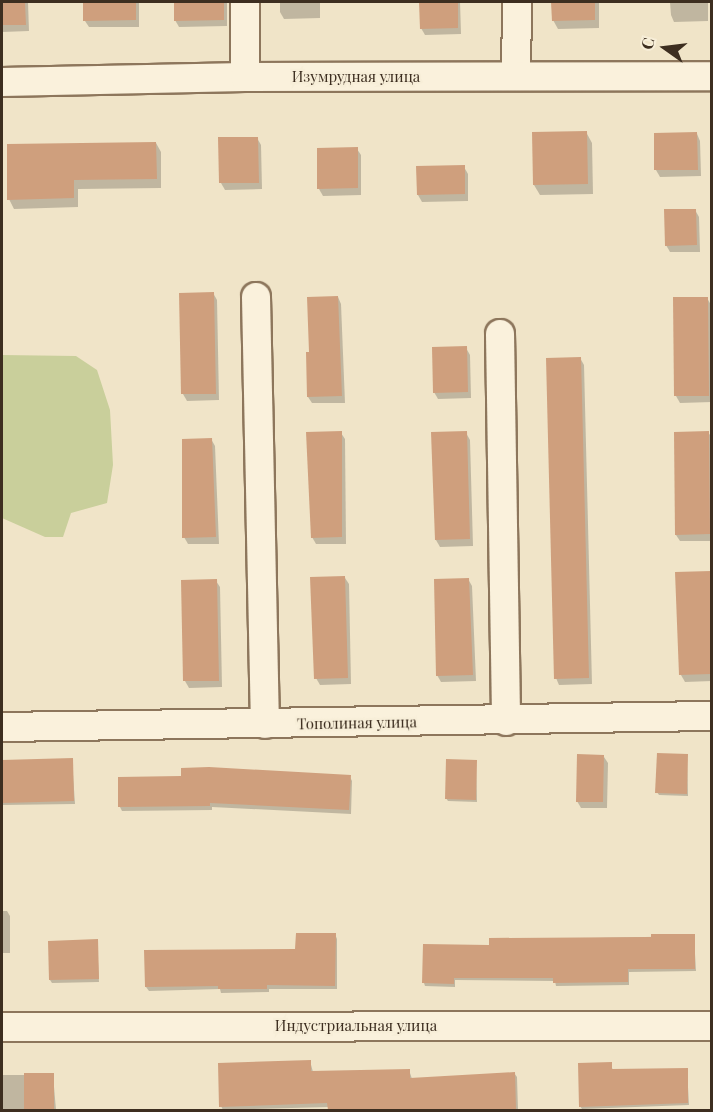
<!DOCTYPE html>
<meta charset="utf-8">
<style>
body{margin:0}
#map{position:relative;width:713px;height:1112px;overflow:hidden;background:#f0e4c8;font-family:"Playfair Display",serif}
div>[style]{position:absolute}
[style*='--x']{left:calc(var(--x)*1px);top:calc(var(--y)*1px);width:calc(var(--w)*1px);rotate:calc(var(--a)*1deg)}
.green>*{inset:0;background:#c9cf9b}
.shadow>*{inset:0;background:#0003}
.building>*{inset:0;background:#cf9f7d}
.roads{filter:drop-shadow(2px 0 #8d765c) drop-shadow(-2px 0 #8d765c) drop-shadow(0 2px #8d765c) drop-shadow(0 -2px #8d765c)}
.minor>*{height:28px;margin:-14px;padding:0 14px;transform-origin:14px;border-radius:14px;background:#faf1dc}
span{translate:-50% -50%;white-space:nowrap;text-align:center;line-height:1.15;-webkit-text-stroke:4.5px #f7eed8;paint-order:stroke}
.street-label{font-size:15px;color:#3d2e20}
.frame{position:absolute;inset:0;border:3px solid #3d2e20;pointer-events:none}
.north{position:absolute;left:635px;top:18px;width:60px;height:60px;-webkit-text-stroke:4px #f7eed8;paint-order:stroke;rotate:284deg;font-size:16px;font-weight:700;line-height:24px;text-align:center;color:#3d2e20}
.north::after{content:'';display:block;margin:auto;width:21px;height:27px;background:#3d2e20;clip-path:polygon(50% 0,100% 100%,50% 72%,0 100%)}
</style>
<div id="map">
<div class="green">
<div style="clip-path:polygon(2px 355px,76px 356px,97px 370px,110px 410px,113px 465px,107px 503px,71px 513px,63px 537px,45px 537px,2px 518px)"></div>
</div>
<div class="shadow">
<div style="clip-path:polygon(2px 2px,28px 2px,29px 31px,2px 32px)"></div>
<div style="clip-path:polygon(85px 2px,139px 2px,139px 27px,89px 27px,85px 21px)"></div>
<div style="clip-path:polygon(175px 2px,227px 2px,227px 26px,179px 27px,175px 20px)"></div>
<div style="clip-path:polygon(280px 2px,320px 2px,320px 18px,284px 19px,280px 12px)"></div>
<div style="clip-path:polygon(421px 2px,460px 2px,461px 34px,425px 35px,421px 28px)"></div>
<div style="clip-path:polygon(552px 2px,599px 2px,599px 28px,558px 29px,553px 20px)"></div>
<div style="clip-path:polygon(670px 2px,708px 2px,708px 21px,674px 22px,671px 15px)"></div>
<div style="clip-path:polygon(586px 132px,592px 143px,593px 194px,540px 195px,534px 185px)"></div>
<div style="clip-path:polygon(656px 134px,697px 134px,700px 141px,701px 176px,660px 177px,656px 170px)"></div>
<div style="clip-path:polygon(257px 138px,261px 145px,262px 189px,225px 190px,221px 183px)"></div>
<div style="clip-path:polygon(156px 143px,161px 152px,161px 188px,78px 189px,78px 207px,14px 209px,9px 199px)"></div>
<div style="clip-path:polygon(357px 149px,361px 155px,361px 195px,323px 196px,319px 189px)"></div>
<div style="clip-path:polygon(464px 167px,468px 174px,468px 201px,422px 202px,418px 195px)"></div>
<div style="clip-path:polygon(695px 210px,699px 217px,700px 252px,670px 252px,666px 245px)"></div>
<div style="clip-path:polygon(213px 293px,217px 300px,219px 400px,187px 401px,183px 394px,180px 294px)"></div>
<div style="clip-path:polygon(338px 297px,341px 304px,345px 403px,312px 403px,308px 397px,311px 353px)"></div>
<div style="clip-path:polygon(707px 298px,711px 305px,712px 402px,680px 403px,676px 396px)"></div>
<div style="clip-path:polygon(466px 348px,470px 355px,471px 398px,438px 399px,434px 392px)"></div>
<div style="clip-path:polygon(580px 358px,584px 365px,592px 684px,559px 685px,556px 678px)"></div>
<div style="clip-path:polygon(708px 432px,712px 438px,712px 541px,680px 541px,676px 535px)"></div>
<div style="clip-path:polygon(341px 433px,345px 439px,346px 544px,316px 544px,312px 537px)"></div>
<div style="clip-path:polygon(466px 433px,470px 440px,473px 546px,440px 547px,436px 540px)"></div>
<div style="clip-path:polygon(211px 439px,215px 446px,219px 544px,188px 544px,184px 537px)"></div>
<div style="clip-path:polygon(710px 573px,712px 681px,685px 682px,681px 675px)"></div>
<div style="clip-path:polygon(345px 578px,349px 584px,351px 684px,320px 685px,316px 678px)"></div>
<div style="clip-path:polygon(468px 579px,472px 586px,476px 681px,441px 682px,437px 675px)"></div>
<div style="clip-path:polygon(183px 581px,216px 581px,220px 587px,222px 687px,189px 688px,185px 681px)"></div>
<div style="clip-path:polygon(687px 755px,688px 796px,659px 795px,657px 792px)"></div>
<div style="clip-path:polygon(604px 757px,608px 763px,607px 808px,581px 808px,577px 801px)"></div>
<div style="clip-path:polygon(72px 759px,75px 804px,2px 805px,2px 761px)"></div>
<div style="clip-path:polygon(476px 761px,477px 802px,448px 801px,446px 798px)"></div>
<div style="clip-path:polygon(350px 777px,352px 781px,351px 814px,212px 807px,212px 810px,122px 811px,120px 807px)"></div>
<div style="clip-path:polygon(2px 911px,7px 911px,10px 916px,10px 953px,2px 953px)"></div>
<div style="clip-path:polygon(335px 934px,337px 939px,337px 989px,269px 989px,269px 992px,221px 993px,220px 989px,149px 991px,146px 987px,297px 950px)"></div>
<div style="clip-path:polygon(694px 936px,696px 971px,629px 972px,629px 985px,556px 986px,555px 981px,455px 980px,455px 987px,425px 986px,424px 983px,490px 946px,490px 940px)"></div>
<div style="clip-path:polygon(97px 941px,99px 982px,52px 983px,50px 980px)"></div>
<div style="clip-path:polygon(310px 1061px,313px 1072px,409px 1070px,412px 1079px,514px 1073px,517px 1077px,518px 1110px,329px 1110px,329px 1107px,223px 1110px,221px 1106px)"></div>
<div style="clip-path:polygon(611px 1064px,613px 1071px,687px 1069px,689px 1105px,582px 1109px,580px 1106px)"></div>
<div style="clip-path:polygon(2px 1075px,53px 1075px,56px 1110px,2px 1110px)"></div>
</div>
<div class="building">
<div style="clip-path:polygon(2px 2px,25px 2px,26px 25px,2px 25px)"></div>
<div style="clip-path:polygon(83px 2px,136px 2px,136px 20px,83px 21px)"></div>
<div style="clip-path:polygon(174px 2px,224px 2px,224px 20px,174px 21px)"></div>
<div style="clip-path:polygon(419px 2px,458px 2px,458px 28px,420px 29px)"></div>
<div style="clip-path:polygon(551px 2px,595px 2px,595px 20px,552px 21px)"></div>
<div style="clip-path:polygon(587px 131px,588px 184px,533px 185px,532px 132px)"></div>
<div style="clip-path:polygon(697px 132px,698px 170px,654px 170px,654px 133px)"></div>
<div style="clip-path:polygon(218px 137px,258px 137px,259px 183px,219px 183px)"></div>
<div style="clip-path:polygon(156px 142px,157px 179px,74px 180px,74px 198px,7px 200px,7px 144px)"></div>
<div style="clip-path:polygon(358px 147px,358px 188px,317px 189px,317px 148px)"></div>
<div style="clip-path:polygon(465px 165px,465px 194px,417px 195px,416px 166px)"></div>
<div style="clip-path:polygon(664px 209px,696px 209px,697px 245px,665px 246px)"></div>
<div style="clip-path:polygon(214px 292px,216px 394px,181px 394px,179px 293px)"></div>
<div style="clip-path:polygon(338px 296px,342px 396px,307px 397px,306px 352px,309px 352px,307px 297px)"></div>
<div style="clip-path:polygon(673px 297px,708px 297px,709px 396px,674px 396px)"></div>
<div style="clip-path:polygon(467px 346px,468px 392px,433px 393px,432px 347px)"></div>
<div style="clip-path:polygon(581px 357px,589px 678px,554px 679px,546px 358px)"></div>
<div style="clip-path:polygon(342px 431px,342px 537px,311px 538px,306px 432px)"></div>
<div style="clip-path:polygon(467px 431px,470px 539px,435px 540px,431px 432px)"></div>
<div style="clip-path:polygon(709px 431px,710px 534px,675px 535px,674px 432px)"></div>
<div style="clip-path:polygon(212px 438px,216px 537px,182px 538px,182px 439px)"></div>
<div style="clip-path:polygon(711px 571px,711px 674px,679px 675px,675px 572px)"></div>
<div style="clip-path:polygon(345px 576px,348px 678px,314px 679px,310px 577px)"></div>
<div style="clip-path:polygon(469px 578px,473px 675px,436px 676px,434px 579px)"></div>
<div style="clip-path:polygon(217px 579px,219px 681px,183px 681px,181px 580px)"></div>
<div style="clip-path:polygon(657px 753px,688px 754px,687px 794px,655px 793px)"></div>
<div style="clip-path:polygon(577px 754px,604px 755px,603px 802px,576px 802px)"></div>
<div style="clip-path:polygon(73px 758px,74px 801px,2px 803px,2px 760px)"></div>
<div style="clip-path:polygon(446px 759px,477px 760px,476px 800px,445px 799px)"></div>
<div style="clip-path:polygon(209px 767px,351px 775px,349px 810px,210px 803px,210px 806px,118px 807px,118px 777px,181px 776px,181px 768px)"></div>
<div style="clip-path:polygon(296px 933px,336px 933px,335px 986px,267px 985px,267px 989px,218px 989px,218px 986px,145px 987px,144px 950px,295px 949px)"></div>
<div style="clip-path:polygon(651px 934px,695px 934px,695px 969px,628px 969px,628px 982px,553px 983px,553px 978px,454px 978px,454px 984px,422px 983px,423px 944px,489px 945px,489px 938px,651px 937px)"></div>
<div style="clip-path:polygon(98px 939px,99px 979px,49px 980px,48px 941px)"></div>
<div style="clip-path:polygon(311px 1060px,311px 1071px,410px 1069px,410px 1078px,515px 1072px,516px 1110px,328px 1110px,327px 1103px,219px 1107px,218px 1063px)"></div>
<div style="clip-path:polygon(612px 1062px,612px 1069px,688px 1068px,688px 1103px,579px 1107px,578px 1063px)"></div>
<div style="clip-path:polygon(24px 1073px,54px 1073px,54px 1110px,24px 1110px)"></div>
</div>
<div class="roads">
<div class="minor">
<div style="--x:245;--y:2;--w:75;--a:90"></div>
<div style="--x:516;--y:76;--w:74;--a:-89.2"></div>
<div style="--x:2;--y:82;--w:243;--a:-1.2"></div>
<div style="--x:245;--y:77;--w:467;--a:-0.1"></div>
<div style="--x:256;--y:297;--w:427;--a:88.8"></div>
<div style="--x:500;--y:334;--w:387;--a:89.1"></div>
<div style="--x:2;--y:727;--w:710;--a:-0.89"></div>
<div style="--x:2;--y:1027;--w:710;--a:-0.08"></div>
</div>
</div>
<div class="street-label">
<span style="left:356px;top:77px">Изумрудная улица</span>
<span style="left:357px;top:723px;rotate:-1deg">Тополиная улица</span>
<span style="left:356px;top:1026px">Индустриальная улица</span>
</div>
<div class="frame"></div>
<div class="north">С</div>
</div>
